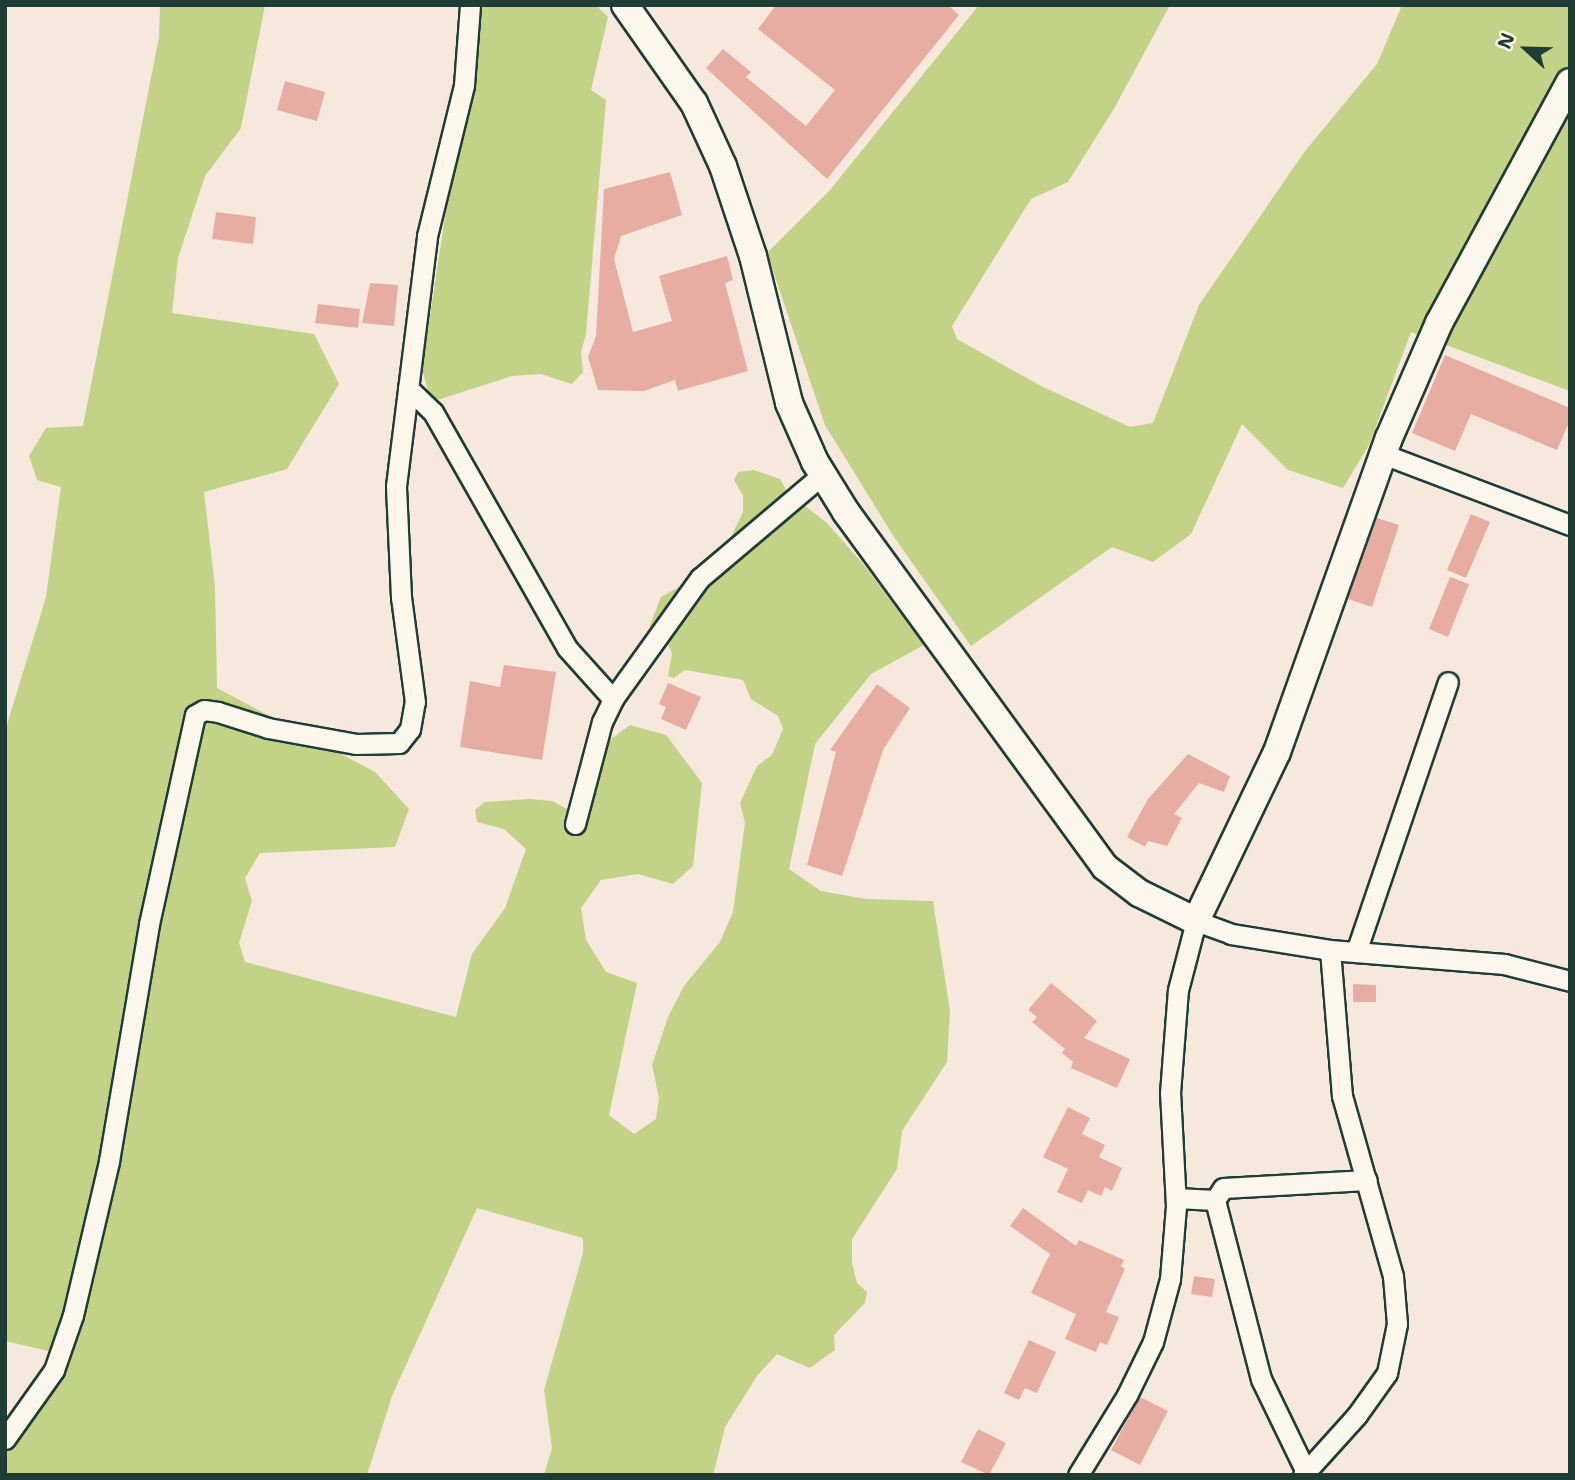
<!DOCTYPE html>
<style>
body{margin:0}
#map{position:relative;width:1575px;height:1480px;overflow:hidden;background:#f7e8dd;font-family:"Shantell Sans",sans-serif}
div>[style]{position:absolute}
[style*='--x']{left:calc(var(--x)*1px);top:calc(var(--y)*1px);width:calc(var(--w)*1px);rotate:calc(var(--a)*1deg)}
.green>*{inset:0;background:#c2d286}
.building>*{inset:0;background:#e7ada3}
.roads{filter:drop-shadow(2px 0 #1f3d34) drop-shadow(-2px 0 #1f3d34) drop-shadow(0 2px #1f3d34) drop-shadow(0 -2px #1f3d34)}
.street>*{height:19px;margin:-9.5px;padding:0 9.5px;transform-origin:9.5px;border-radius:9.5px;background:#fbf7ec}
.secondary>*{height:26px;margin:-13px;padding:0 13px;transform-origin:13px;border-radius:13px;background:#fbf7ec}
span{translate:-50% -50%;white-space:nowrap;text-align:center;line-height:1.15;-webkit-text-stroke:6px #fbf7ec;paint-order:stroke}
.frame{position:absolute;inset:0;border:7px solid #1f3d34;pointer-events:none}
.north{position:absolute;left:1491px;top:14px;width:70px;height:70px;-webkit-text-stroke:5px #fbf7ec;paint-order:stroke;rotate:292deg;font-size:19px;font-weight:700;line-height:28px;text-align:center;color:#1f3d34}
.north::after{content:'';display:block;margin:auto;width:24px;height:32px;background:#1f3d34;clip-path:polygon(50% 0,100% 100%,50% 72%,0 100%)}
</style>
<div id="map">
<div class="green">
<div style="clip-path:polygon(160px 5px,265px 5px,241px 128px,205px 176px,178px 258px,172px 313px,314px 334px,339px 384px,287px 469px,204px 492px,215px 587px,217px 688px,375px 772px,409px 809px,395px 847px,260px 853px,245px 878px,252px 901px,239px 943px,245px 962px,456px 1017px,472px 954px,505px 908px,526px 849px,504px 829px,477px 822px,475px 810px,485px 802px,529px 799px,552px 801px,573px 812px,589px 812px,604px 744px,630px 725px,666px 735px,702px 783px,693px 866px,673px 884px,638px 874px,601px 880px,581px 908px,586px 940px,606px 972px,637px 983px,609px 1115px,634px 1134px,656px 1119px,659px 1098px,652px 1065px,668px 1017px,684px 986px,720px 942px,733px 912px,745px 823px,740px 803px,757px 766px,772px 755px,783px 729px,778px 716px,751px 699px,743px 680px,685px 670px,674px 678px,668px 676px,672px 653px,666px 641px,652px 633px,650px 625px,661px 597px,688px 582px,726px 547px,743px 512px,743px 496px,734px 480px,738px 472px,754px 470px,780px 479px,788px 493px,827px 523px,863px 564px,924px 645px,871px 674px,815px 744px,789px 869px,821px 891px,866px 899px,933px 901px,950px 1011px,947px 1062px,902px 1131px,897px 1169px,852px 1239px,852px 1263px,857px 1283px,867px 1292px,865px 1303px,834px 1335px,835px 1350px,810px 1368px,777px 1354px,757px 1376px,725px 1427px,713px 1475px,544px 1475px,552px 1448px,544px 1390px,583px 1253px,583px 1238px,477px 1208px,392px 1396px,367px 1475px,5px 1475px,5px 1449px,70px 1356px,5px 1341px,6px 728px,46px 597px,61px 487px,37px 480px,29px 456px,46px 428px,83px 426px,159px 37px)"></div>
<div style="clip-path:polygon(477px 5px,596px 5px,608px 17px,591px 90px,606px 100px,586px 334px,581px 352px,583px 372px,572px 384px,541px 374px,512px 376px,431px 402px,422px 369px)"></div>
<div style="clip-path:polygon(979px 5px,1170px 5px,1115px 107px,1068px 182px,1031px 199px,952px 326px,957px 339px,1041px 386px,1130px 427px,1153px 423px,1199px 305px,1305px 151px,1377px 64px,1402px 5px,1570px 5px,1570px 391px,1411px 332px,1369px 445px,1343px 488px,1288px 470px,1242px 424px,1191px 534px,1153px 562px,1112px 547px,971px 646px,894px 537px,825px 425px,767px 253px,830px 190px)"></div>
</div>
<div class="building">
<div style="clip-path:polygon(776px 5px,948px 5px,959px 15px,827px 179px,706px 68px,723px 49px,751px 72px,746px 77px,806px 126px,835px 90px,758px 29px)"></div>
<div style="clip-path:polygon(285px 81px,325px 92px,317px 121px,277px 110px)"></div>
<div style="clip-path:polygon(670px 172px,682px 215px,621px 236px,614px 259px,633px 332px,672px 321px,659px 276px,727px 256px,733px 280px,725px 283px,748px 371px,678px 391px,675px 380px,644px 391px,598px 390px,588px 357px,596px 336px,604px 189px)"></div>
<div style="clip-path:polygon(216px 212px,256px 217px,253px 244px,212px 239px)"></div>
<div style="clip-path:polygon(370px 283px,398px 285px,394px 326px,362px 323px)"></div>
<div style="clip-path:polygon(318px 304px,360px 309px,358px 328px,315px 323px)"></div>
<div style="clip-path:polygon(1445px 355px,1570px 408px,1570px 420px,1557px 450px,1471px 414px,1455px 451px,1412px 433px)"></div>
<div style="clip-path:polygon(1471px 514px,1490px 522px,1466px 578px,1447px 570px)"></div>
<div style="clip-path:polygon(1377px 518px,1399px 525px,1372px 607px,1348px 599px)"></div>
<div style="clip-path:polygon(1450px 577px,1469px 584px,1448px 637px,1429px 629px)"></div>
<div style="clip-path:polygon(504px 665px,556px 672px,542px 760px,460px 747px,470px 681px,500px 687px)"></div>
<div style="clip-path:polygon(668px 683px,701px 697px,686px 730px,661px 719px,666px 707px,659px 704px)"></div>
<div style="clip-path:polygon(877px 684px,910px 708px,883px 750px,842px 876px,807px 865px,836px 752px,830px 750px)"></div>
<div style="clip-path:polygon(1188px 754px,1230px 776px,1224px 792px,1199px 783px,1174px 814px,1182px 818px,1167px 846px,1148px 841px,1145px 847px,1127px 837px,1148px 799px)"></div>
<div style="clip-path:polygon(1051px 983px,1097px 1021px,1084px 1038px,1130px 1059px,1117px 1088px,1071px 1068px,1073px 1062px,1062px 1053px,1065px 1049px,1032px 1022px,1037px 1017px,1028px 1010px)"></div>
<div style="clip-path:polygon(1353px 984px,1376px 985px,1376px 1002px,1353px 1002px)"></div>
<div style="clip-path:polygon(1068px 1107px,1090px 1118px,1082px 1134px,1105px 1145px,1099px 1157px,1122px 1168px,1112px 1191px,1105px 1187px,1101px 1196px,1088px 1190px,1082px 1203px,1057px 1192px,1068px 1169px,1043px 1157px)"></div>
<div style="clip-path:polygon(1023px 1208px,1076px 1246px,1079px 1240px,1124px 1260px,1121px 1266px,1125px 1269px,1106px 1312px,1119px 1317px,1107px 1345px,1100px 1342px,1096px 1352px,1065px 1339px,1076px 1314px,1031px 1293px,1050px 1254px,1010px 1226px)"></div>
<div style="clip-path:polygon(1194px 1276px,1215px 1279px,1212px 1297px,1191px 1294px)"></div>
<div style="clip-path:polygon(1029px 1340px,1056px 1352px,1037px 1393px,1025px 1388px,1019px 1400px,1004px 1393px)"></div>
<div style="clip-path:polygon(1140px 1397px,1168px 1411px,1140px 1465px,1111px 1450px)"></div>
<div style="clip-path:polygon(978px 1429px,1006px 1443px,989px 1475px,961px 1462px)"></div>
</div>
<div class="roads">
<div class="street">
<div style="--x:408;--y:388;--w:35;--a:44"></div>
<div style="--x:433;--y:412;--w:271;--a:60.4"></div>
<div style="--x:567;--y:648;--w:69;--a:48"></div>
<div style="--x:613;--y:699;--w:149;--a:-54.3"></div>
<div style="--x:700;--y:578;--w:161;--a:-40.2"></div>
<div style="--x:1383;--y:454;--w:200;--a:20.8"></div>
<div style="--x:575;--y:824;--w:106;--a:-75.2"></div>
<div style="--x:602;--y:722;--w:25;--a:-64"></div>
<div style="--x:1356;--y:952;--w:285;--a:-71.2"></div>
<div style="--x:1176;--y:1198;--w:39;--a:3"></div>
<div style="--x:1215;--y:1200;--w:14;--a:-56"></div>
<div style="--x:1223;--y:1188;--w:144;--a:-3.2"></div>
<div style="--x:1215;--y:1200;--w:185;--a:75.6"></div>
<div style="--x:1261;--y:1379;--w:103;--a:64.2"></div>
<div style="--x:5;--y:1439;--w:85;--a:-54.6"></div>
<div style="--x:54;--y:1370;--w:58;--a:-70.9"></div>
<div style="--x:73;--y:1315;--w:158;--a:-76.8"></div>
<div style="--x:109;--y:1161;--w:240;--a:-80.4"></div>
<div style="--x:149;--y:924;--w:214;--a:-77.6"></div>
<div style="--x:195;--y:715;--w:10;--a:-29"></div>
<div style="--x:204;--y:710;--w:14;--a:8"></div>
<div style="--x:218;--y:712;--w:52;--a:17.7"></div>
<div style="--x:268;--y:728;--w:89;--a:10.3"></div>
<div style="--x:356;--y:744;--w:43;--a:-1.3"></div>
<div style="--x:399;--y:743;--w:18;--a:-52"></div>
<div style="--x:410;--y:729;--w:27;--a:-80"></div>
<div style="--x:415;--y:702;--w:106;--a:-97.6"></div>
<div style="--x:401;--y:597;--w:111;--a:-92.6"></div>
<div style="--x:396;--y:486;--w:252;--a:-82.9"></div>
<div style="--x:427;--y:236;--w:155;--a:-76.2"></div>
<div style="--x:464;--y:85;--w:80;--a:-85.7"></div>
<div style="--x:1078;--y:1475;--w:94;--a:-58.5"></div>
<div style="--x:1127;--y:1395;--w:59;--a:-63.9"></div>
<div style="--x:1153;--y:1342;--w:65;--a:-74.9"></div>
<div style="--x:1170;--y:1279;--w:73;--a:-85.3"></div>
<div style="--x:1176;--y:1206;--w:113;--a:-93"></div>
<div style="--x:1170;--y:1093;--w:103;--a:-85.6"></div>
<div style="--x:1178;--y:990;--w:71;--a:-75.4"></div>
<div style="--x:1196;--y:921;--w:37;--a:20"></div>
<div style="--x:1231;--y:934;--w:100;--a:9.2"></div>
<div style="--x:1330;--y:950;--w:175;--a:4.6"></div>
<div style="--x:1504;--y:964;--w:68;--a:14.4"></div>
<div style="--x:1303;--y:1475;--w:81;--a:-48"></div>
<div style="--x:1357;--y:1415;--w:52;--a:-54.5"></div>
<div style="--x:1387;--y:1373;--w:50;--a:-78.5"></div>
<div style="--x:1397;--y:1324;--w:48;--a:-94.8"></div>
<div style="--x:1393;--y:1276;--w:187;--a:-105.8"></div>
<div style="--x:1342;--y:1096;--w:146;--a:-94.7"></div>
</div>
<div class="secondary">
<div style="--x:625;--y:5;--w:120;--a:54.9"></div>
<div style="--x:694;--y:103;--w:69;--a:65.3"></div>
<div style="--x:723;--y:166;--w:95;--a:71.6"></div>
<div style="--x:753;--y:256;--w:151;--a:76.2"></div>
<div style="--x:789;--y:403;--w:64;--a:66.2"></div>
<div style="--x:815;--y:462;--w:59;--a:58.2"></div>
<div style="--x:846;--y:512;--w:439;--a:53.9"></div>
<div style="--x:1105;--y:867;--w:43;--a:37.4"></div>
<div style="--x:1139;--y:893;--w:64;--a:26.2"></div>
<div style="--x:1196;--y:921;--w:187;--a:-64.4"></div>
<div style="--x:1277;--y:752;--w:333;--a:-70.4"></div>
<div style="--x:1389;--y:438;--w:125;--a:-66.5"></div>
<div style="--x:1439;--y:323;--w:274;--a:-61.5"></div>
</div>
</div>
<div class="frame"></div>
<div class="north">N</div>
</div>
